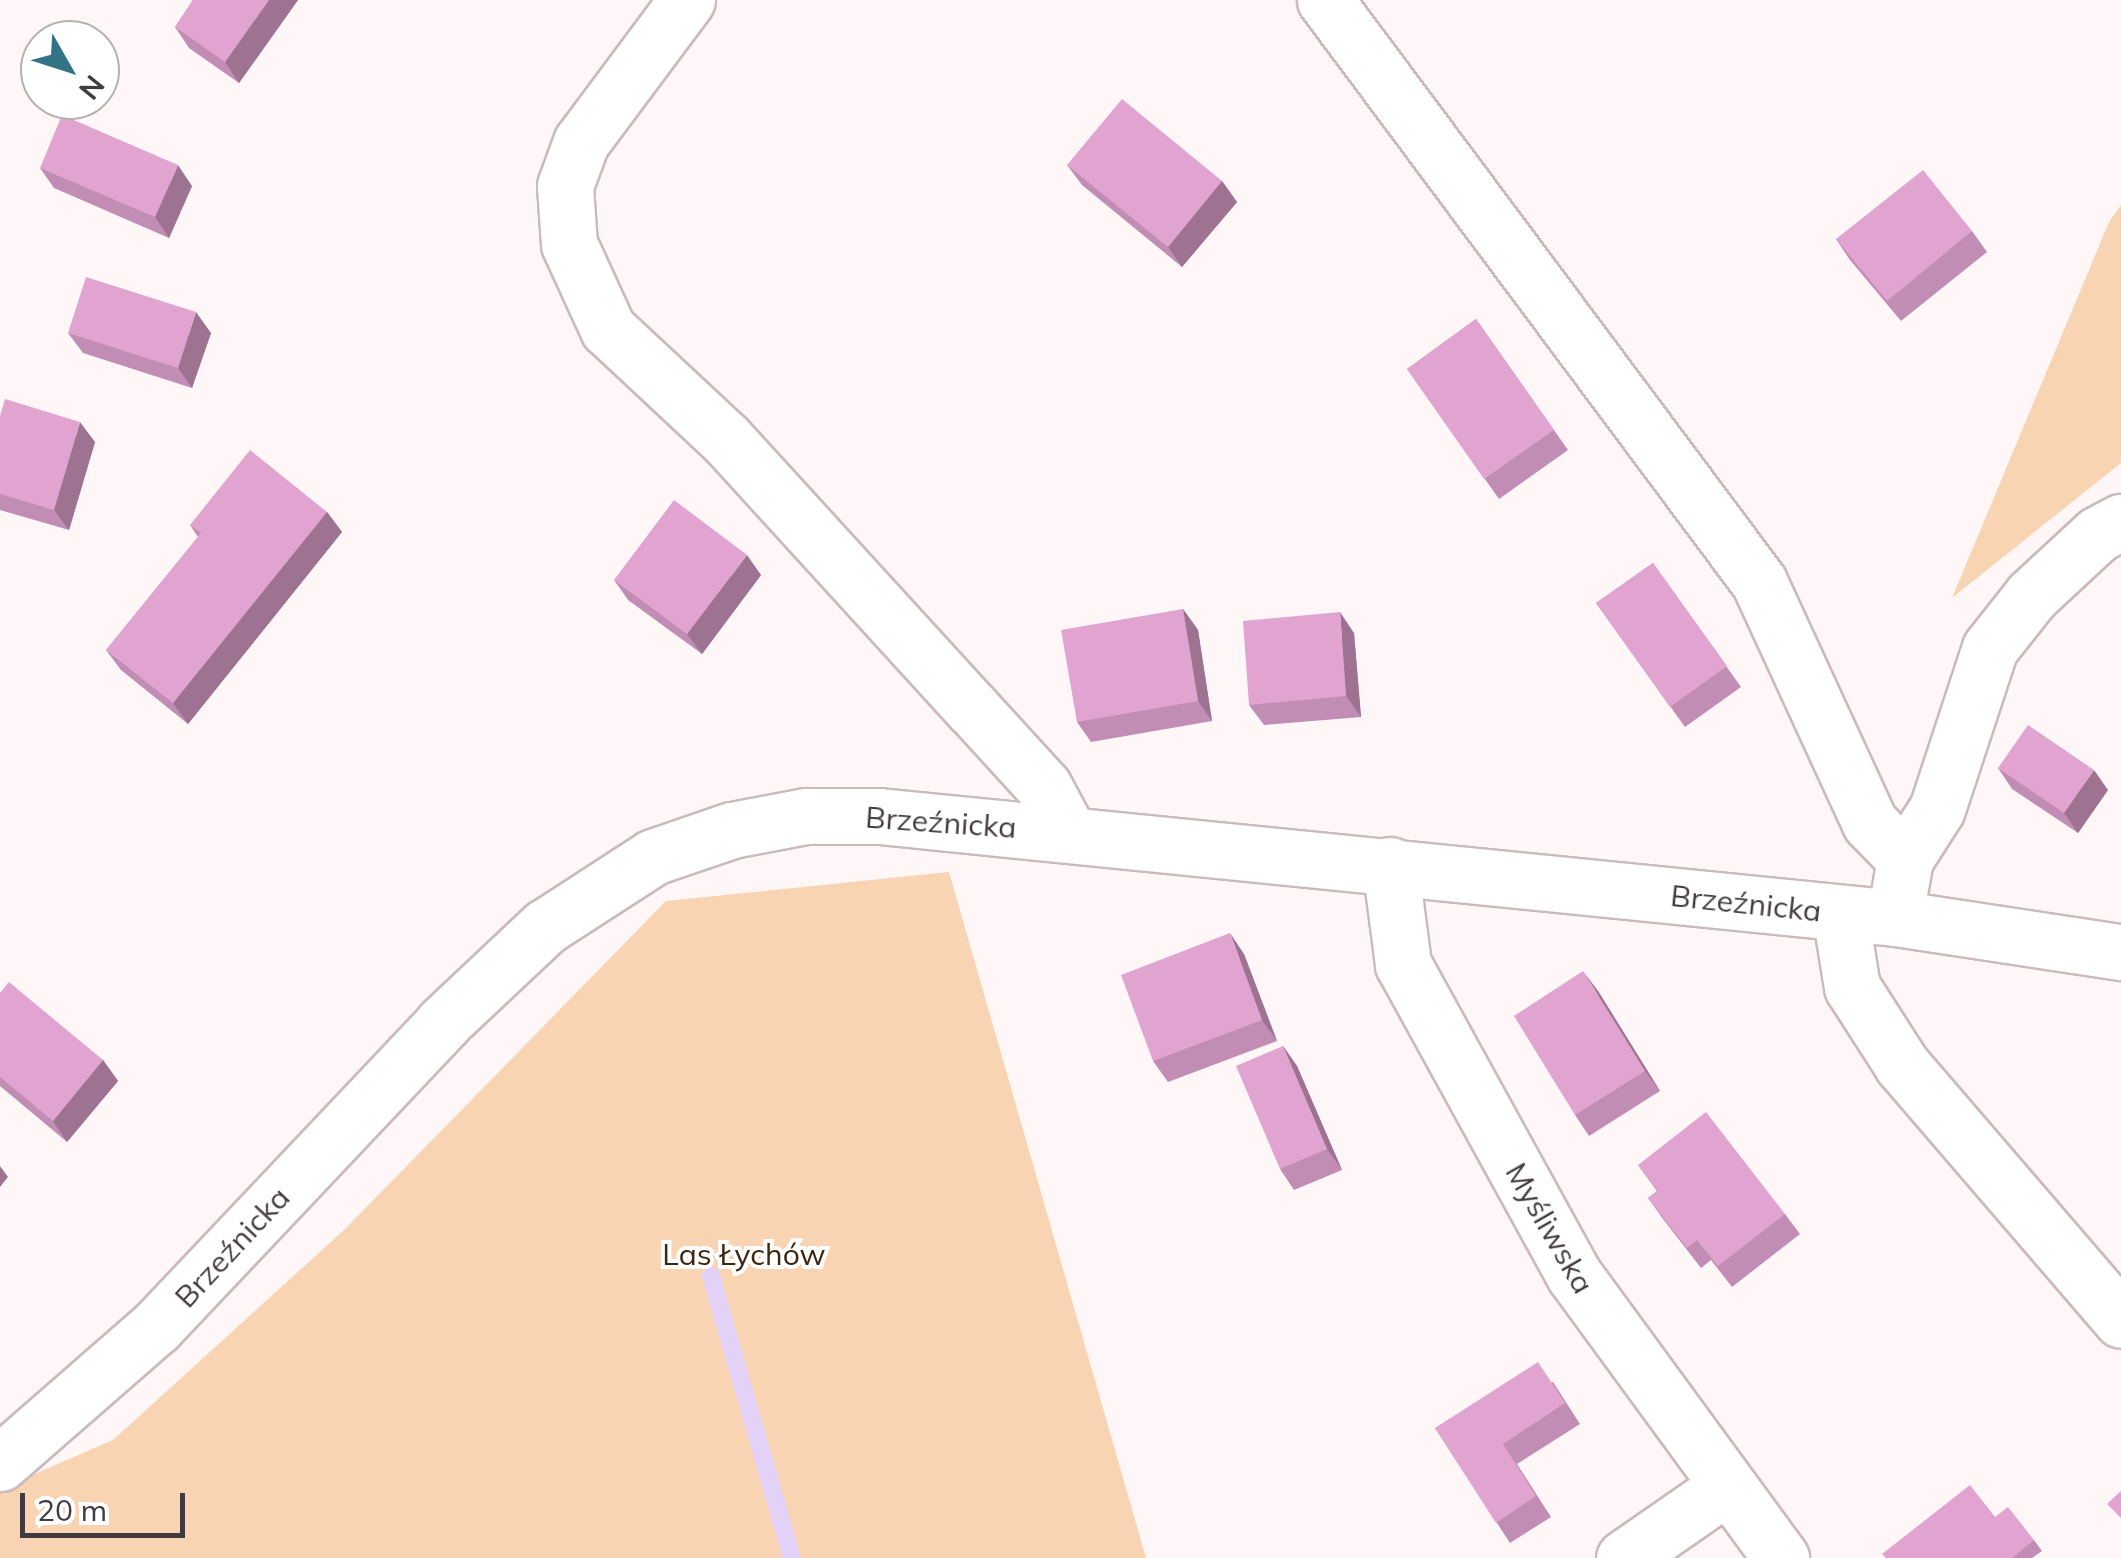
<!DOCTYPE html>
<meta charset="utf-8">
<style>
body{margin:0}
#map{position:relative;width:2121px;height:1558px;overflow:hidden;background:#fff6f8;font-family:Mulish,sans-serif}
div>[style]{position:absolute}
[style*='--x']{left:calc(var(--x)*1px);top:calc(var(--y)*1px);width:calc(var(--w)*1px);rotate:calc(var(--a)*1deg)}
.green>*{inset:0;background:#f9d4b2}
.stream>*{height:18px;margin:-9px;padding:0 9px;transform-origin:9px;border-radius:9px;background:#e4d1f8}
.roads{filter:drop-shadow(2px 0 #c9bbbd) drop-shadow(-2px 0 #c9bbbd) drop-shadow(0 2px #c9bbbd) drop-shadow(0 -2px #c9bbbd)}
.minor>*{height:55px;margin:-27.5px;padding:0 27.5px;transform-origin:27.5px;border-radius:27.5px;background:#fff}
.wall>*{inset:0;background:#c28db4}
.shaded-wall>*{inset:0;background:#9e7392}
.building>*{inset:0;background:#e1a4d1}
span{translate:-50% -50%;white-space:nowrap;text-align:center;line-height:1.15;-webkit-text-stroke:8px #fff;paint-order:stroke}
.street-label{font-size:30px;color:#403b3c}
.park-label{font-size:30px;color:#3d260f}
.north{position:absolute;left:20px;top:20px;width:100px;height:100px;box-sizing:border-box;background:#fff;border:2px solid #b3b1b1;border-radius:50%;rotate:129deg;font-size:28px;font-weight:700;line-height:40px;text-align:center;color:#403b3c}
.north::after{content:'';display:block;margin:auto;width:35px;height:45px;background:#327486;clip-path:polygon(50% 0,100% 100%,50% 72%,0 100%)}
.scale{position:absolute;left:20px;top:1493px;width:165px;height:45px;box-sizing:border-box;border:5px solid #403b3c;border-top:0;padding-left:12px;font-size:30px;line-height:35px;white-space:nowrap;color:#403b3c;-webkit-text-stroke:8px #fff;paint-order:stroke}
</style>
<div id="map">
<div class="green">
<div style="clip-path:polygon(2121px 205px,2121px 463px,1952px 598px,2109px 222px)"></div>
<div style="clip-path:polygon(949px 872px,1146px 1558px,0 1558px,0 1489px,113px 1440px,344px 1230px,666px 901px)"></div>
</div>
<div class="stream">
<div style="--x:711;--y:1276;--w:293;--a:74"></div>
</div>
<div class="roads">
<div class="minor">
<div style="--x:687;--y:0;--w:177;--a:126.7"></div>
<div style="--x:581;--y:142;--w:47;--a:110"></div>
<div style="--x:565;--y:186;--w:58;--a:86.1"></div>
<div style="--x:569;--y:244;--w:94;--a:65.4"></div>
<div style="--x:608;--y:329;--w:161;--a:43"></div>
<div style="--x:726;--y:439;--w:363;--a:47.6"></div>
<div style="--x:971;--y:707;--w:108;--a:47.6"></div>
<div style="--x:1044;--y:787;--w:51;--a:61.9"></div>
<div style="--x:1325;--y:0;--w:726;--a:53.29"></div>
<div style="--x:1759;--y:582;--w:265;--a:65.3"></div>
<div style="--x:1870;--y:823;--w:50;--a:45.8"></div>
<div style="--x:1390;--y:865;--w:100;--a:82.5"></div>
<div style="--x:1403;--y:964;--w:355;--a:61.2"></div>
<div style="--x:1574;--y:1275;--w:351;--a:53.8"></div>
<div style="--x:1899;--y:893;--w:35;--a:-80"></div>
<div style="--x:1905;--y:859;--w:59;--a:-57.4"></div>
<div style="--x:1937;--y:809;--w:169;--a:-71.8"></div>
<div style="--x:1990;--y:648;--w:66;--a:-51.7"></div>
<div style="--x:2031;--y:596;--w:91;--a:-42.8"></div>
<div style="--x:2098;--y:534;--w:26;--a:-28"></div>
<div style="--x:1840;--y:913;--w:75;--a:80.8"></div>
<div style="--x:1852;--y:987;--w:93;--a:57.3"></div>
<div style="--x:1902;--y:1065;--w:336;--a:49.3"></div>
<div style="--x:0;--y:1463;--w:207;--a:-41.1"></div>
<div style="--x:156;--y:1327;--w:418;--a:-46.6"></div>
<div style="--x:443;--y:1023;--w:140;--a:-43.3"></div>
<div style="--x:545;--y:927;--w:129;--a:-32.9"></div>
<div style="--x:653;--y:857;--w:83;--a:-18.9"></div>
<div style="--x:732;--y:830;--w:75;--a:-10.7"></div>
<div style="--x:806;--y:816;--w:73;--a:0"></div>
<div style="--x:879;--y:816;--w:1021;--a:5.73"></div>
<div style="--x:1895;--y:918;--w:229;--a:8.6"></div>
<div style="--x:1624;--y:1558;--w:124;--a:-34.8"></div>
</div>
</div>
<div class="wall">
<div style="clip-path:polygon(193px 0,298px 0,239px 83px,189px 48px,175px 27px)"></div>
<div style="clip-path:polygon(1067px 165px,1222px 181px,1237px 202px,1182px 267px,1082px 185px)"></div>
<div style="clip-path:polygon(40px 168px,192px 186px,169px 238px,54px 188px)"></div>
<div style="clip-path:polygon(1972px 231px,1987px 252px,1901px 321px,1850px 260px,1836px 239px)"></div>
<div style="clip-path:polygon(1476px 319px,1568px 450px,1499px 499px,1407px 369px)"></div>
<div style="clip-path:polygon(68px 333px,211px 333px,192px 388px,83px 353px)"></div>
<div style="clip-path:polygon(0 416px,95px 442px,69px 530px,0 510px)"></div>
<div style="clip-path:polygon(327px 512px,342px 532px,188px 724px,121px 670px,106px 650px,198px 537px,190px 525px)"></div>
<div style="clip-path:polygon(1653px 563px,1741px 687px,1685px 727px,1596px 603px)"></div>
<div style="clip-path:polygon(761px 575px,702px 654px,628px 600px,614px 580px)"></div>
<div style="clip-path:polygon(1183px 609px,1198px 630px,1212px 721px,1091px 742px,1077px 722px)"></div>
<div style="clip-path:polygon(1354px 633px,1361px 717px,1264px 725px,1249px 705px)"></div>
<div style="clip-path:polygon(1998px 768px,2108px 790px,2078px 833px,2012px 789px)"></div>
<div style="clip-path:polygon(1244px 954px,1277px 1041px,1168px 1082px,1153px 1061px)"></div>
<div style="clip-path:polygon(1598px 991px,1660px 1091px,1589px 1136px,1575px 1115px)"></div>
<div style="clip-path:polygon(0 993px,103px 1060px,118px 1081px,67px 1142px,0 1086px)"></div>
<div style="clip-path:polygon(1283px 1046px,1297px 1066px,1342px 1170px,1294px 1190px,1280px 1169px)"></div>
<div style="clip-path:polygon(1638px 1165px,1785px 1214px,1800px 1234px,1732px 1287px,1711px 1260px,1701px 1268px,1663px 1219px,1648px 1198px,1657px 1191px)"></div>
<div style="clip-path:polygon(1553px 1382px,1580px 1424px,1517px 1464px,1551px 1517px,1510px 1543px,1435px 1428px)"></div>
<div style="clip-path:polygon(1995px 1517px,2034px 1540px,2042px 1551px,2032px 1558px,1885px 1558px)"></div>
</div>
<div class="shaded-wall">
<div style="clip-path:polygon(269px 0,298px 0,239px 83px,225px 62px)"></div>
<div style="clip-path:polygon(178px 165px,192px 186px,169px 238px,155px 217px)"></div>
<div style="clip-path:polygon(1222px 181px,1237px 202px,1182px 267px,1168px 247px)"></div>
<div style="clip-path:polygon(196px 312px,211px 333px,192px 388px,178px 368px)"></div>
<div style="clip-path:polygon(80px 422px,95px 442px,69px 530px,54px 510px)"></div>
<div style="clip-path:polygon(327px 512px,342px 532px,188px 724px,173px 703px)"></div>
<div style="clip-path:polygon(747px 555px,761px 575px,702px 654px,687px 634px)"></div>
<div style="clip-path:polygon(1183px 609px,1198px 630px,1212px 721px,1198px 701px)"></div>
<div style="clip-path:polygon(1340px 612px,1354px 633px,1361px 717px,1346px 696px)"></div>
<div style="clip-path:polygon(2094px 770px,2108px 790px,2078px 833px,2064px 813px)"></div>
<div style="clip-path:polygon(1230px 933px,1244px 954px,1277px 1041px,1262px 1020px)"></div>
<div style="clip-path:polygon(1583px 971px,1598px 991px,1660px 1091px,1645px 1071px)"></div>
<div style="clip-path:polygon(1283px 1046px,1297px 1066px,1342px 1170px,1327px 1149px)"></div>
<div style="clip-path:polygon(103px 1060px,118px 1081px,67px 1142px,53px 1121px)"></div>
<div style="clip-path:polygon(0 1166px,8px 1177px,0 1187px)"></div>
</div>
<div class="building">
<div style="clip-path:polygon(193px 0,269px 0,225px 62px,175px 27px)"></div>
<div style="clip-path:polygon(1122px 99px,1222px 181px,1168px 247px,1067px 165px)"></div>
<div style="clip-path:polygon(62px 115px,178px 165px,155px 217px,40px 168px)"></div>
<div style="clip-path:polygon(1923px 170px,1972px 231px,1887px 301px,1836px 239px)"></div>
<div style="clip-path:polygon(86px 277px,196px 312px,178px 368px,68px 333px)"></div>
<div style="clip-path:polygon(1476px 319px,1554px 430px,1484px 479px,1407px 369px)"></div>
<div style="clip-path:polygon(5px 399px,80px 422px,54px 510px,0 494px,0 416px)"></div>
<div style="clip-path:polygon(250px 450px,327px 512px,173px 703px,106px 650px,201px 533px,190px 525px)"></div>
<div style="clip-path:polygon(674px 500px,747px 555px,687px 634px,614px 580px)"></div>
<div style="clip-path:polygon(1653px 563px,1727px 666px,1670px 707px,1596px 603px)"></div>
<div style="clip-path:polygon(1183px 609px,1198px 701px,1077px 722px,1061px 630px)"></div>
<div style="clip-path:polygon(1340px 612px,1346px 696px,1249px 705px,1243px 621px)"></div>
<div style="clip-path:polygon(2028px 725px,2094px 770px,2064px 813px,1998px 768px)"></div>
<div style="clip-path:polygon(1230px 933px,1262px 1020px,1153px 1061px,1121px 975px)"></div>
<div style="clip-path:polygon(1583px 971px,1645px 1071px,1575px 1115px,1514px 1016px)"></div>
<div style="clip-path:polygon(9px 982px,103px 1060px,53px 1121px,0 1077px,0 993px)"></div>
<div style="clip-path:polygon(1283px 1046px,1327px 1149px,1280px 1169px,1236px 1066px)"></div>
<div style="clip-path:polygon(1706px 1112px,1785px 1214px,1718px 1266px,1697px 1240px,1687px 1248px,1648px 1198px,1658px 1191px,1638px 1165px)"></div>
<div style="clip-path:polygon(1538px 1362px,1565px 1403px,1503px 1444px,1536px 1496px,1496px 1523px,1435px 1428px)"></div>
<div style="clip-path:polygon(1970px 1485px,1995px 1517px,2008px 1507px,2034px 1540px,2012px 1558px,1886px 1558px,1882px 1554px)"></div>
<div style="clip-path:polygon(2121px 1491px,2121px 1518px,2107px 1504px)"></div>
</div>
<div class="street-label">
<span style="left:941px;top:822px;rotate:4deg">Brzeźnicka</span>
<span style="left:1746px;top:903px;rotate:6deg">Brzeźnicka</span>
<span style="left:1550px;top:1228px;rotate:60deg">Myśliwska</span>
<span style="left:232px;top:1247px;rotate:-47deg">Brzeźnicka</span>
</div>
<div class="park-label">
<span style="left:744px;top:1254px">Las Łychów</span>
</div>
<div class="north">N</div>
<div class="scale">20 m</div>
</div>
